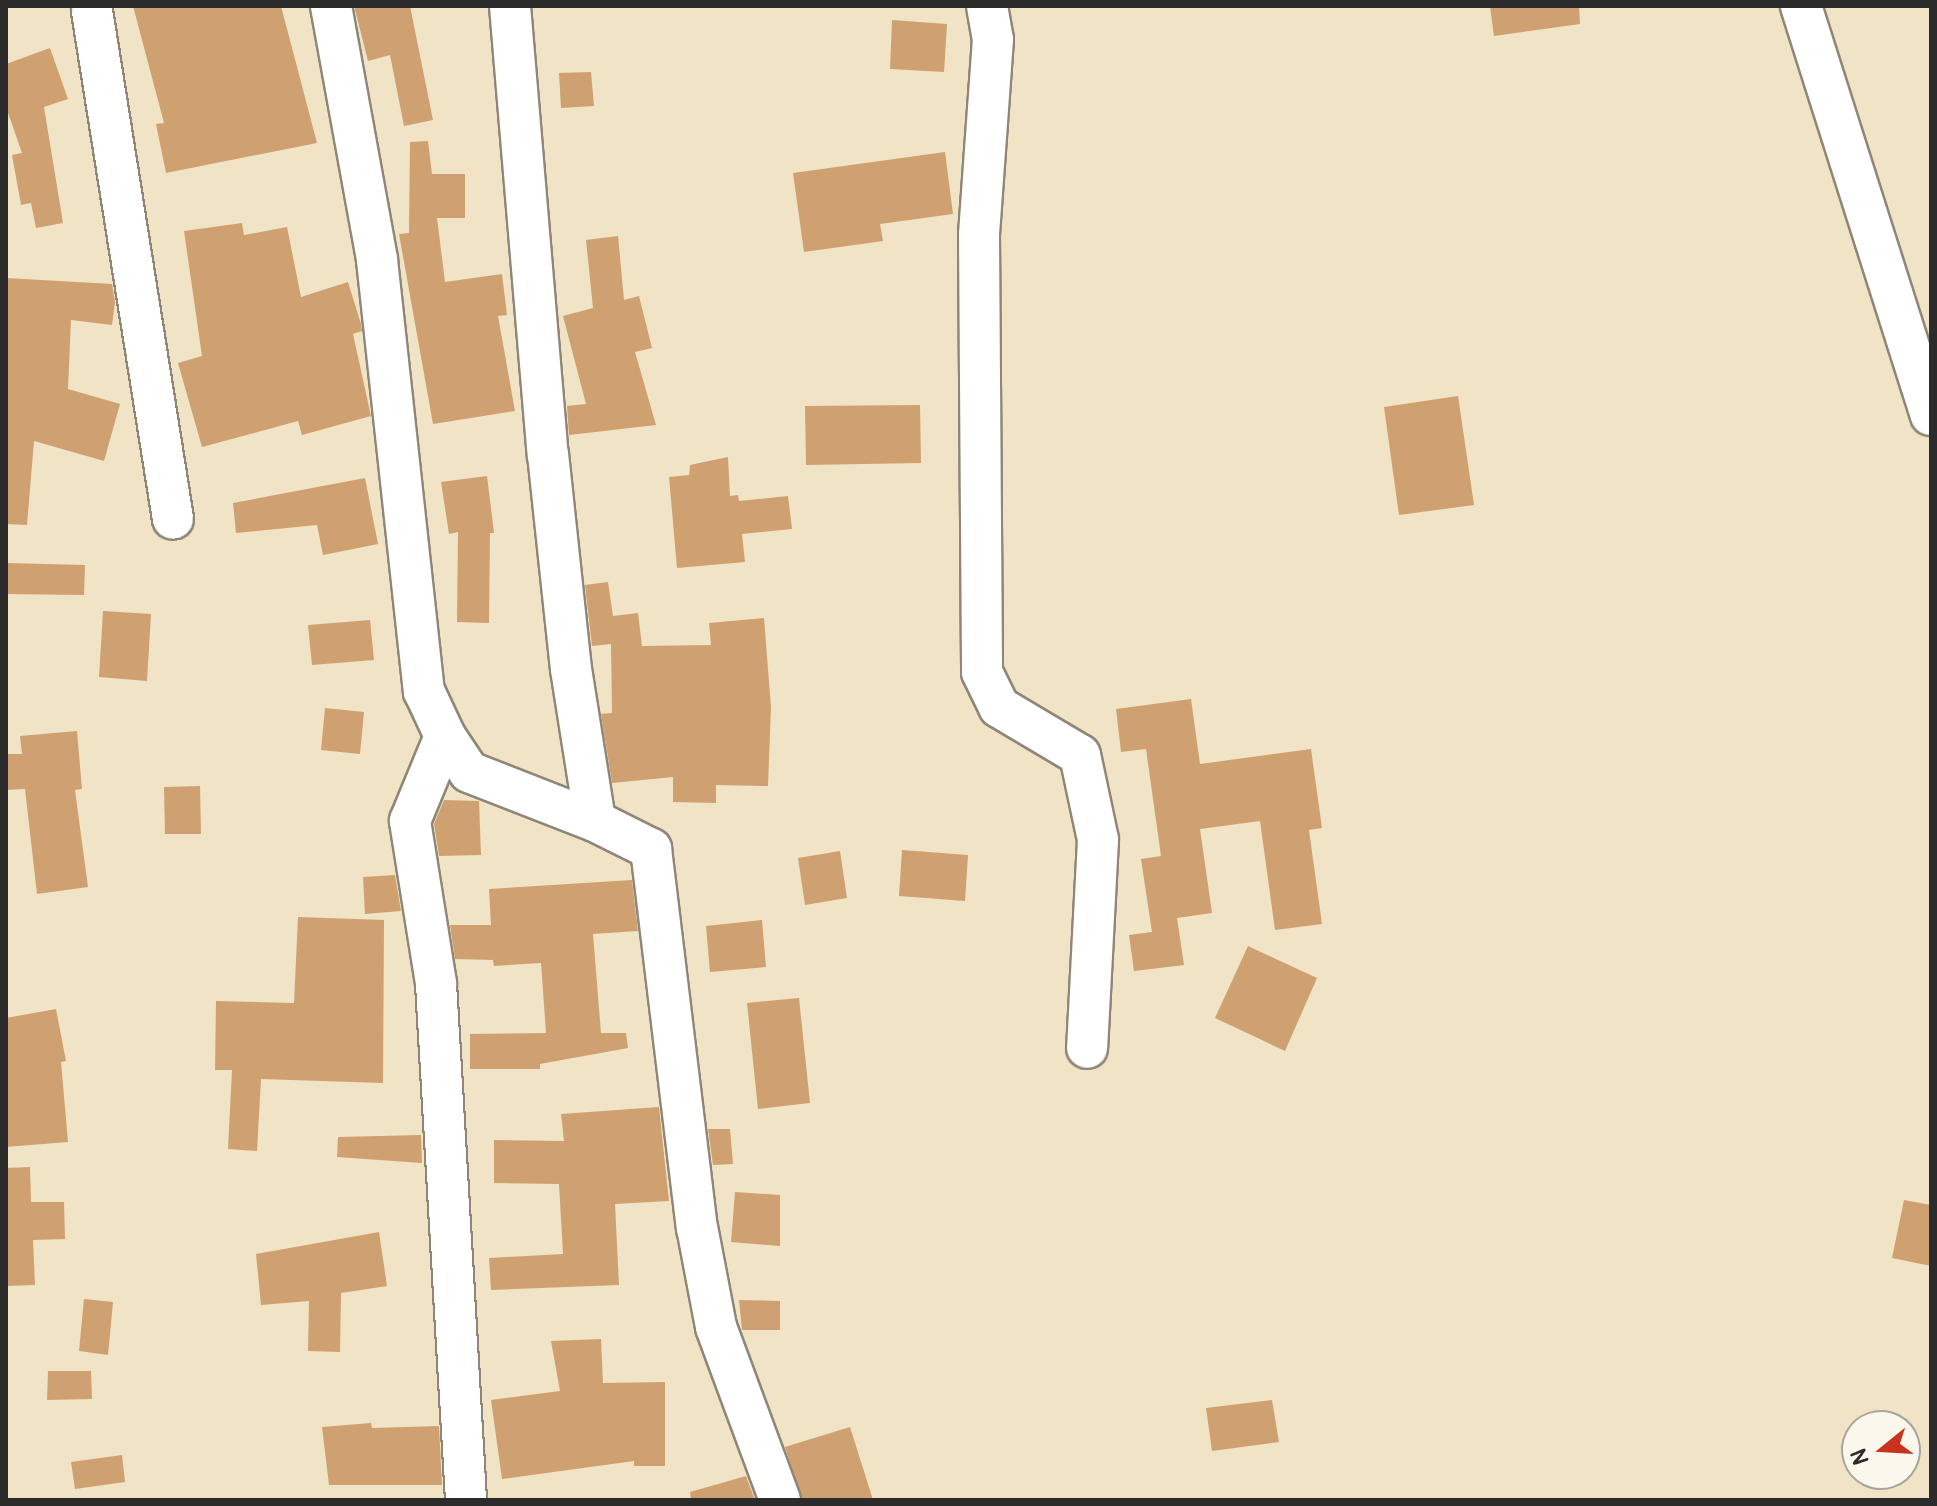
<!DOCTYPE html>
<style>
body{margin:0}
#map{position:relative;width:1937px;height:1506px;overflow:hidden;background:#f1e3c5;font-family:Pangolin,sans-serif}
div>[style]{position:absolute}
[style*='--x']{left:calc(var(--x)*1px);top:calc(var(--y)*1px);width:calc(var(--w)*1px);rotate:calc(var(--a)*1deg)}
.building>*{inset:0;background:#cfa171}
.roads{filter:drop-shadow(2px 0 #8e8778) drop-shadow(-2px 0 #8e8778) drop-shadow(0 2px #8e8778) drop-shadow(0 -2px #8e8778)}
.minor>*{height:40px;margin:-20px;padding:0 20px;transform-origin:20px;border-radius:20px;background:#fff}
span{translate:-50% -50%;white-space:nowrap;text-align:center;line-height:1.15;-webkit-text-stroke:6px #fbf7ec;paint-order:stroke}
.frame{position:absolute;inset:0;border:8px solid #2b2b2b;pointer-events:none}
.north{position:absolute;left:1841px;top:1410px;width:80px;height:80px;box-sizing:border-box;background:#fbf7ec;border:2px solid #a8a59f;border-radius:50%;rotate:252deg;font-size:22px;font-weight:700;line-height:32px;text-align:center;color:#2b2b2b}
.north::after{content:'';display:block;margin:auto;width:28px;height:36px;background:#c8321e;clip-path:polygon(50% 0,100% 100%,50% 72%,0 100%)}
</style>
<div id="map">
<div class="building">
<div style="clip-path:polygon(133px 6px,281px 6px,317px 143px,166px 173px,156px 124px,164px 123px)"></div>
<div style="clip-path:polygon(354px 6px,410px 6px,433px 120px,404px 126px,390px 55px,368px 61px)"></div>
<div style="clip-path:polygon(1490px 6px,1579px 6px,1580px 24px,1494px 36px)"></div>
<div style="clip-path:polygon(892px 20px,947px 24px,944px 72px,890px 69px)"></div>
<div style="clip-path:polygon(50px 48px,68px 99px,44px 107px,63px 223px,36px 228px,31px 203px,21px 205px,12px 155px,22px 153px,6px 107px,6px 64px)"></div>
<div style="clip-path:polygon(591px 72px,594px 106px,561px 108px,559px 73px)"></div>
<div style="clip-path:polygon(428px 141px,432px 174px,465px 174px,465px 218px,437px 218px,445px 282px,502px 274px,507px 315px,498px 316px,515px 411px,433px 424px,399px 234px,409px 233px,410px 142px)"></div>
<div style="clip-path:polygon(945px 152px,953px 214px,880px 224px,883px 241px,804px 252px,793px 173px)"></div>
<div style="clip-path:polygon(242px 223px,244px 235px,287px 227px,301px 297px,348px 282px,361px 324px,362px 331px,353px 334px,371px 416px,302px 435px,298px 421px,202px 447px,178px 363px,202px 356px,184px 231px)"></div>
<div style="clip-path:polygon(618px 236px,624px 300px,639px 296px,652px 348px,635px 352px,656px 425px,569px 435px,567px 406px,586px 404px,563px 316px,593px 308px,586px 240px)"></div>
<div style="clip-path:polygon(6px 278px,112px 284px,115px 302px,112px 325px,71px 320px,68px 389px,120px 404px,104px 461px,34px 441px,27px 525px,6px 524px)"></div>
<div style="clip-path:polygon(1458px 396px,1474px 505px,1399px 515px,1384px 407px)"></div>
<div style="clip-path:polygon(920px 405px,921px 463px,806px 465px,805px 406px)"></div>
<div style="clip-path:polygon(728px 457px,730px 496px,738px 495px,739px 501px,788px 496px,792px 529px,742px 534px,745px 562px,677px 568px,669px 477px,689px 475px,690px 465px)"></div>
<div style="clip-path:polygon(487px 476px,494px 533px,490px 533px,489px 623px,457px 622px,458px 532px,449px 534px,441px 482px)"></div>
<div style="clip-path:polygon(365px 478px,378px 544px,323px 555px,317px 525px,236px 533px,233px 503px)"></div>
<div style="clip-path:polygon(6px 563px,85px 565px,84px 595px,6px 594px)"></div>
<div style="clip-path:polygon(608px 582px,613px 616px,638px 613px,642px 646px,711px 645px,709px 623px,764px 618px,771px 707px,768px 786px,716px 785px,716px 803px,673px 802px,673px 777px,612px 783px,601px 714px,612px 713px,611px 644px,592px 646px,585px 585px)"></div>
<div style="clip-path:polygon(103px 611px,151px 614px,147px 681px,99px 677px)"></div>
<div style="clip-path:polygon(370px 620px,374px 660px,312px 665px,308px 625px)"></div>
<div style="clip-path:polygon(1191px 699px,1200px 764px,1311px 749px,1322px 828px,1309px 830px,1322px 924px,1275px 930px,1260px 821px,1200px 829px,1212px 913px,1177px 918px,1184px 965px,1134px 971px,1129px 935px,1152px 932px,1141px 859px,1161px 856px,1146px 749px,1121px 752px,1116px 709px)"></div>
<div style="clip-path:polygon(325px 708px,364px 712px,360px 754px,321px 750px)"></div>
<div style="clip-path:polygon(77px 731px,82px 789px,75px 790px,88px 887px,37px 894px,25px 789px,6px 790px,6px 754px,22px 754px,20px 736px)"></div>
<div style="clip-path:polygon(200px 786px,201px 834px,165px 834px,164px 787px)"></div>
<div style="clip-path:polygon(444px 800px,479px 801px,481px 855px,439px 856px,434px 824px)"></div>
<div style="clip-path:polygon(902px 850px,968px 855px,965px 901px,899px 896px)"></div>
<div style="clip-path:polygon(840px 851px,847px 898px,805px 905px,798px 858px)"></div>
<div style="clip-path:polygon(395px 875px,401px 911px,365px 914px,363px 877px)"></div>
<div style="clip-path:polygon(632px 880px,638px 931px,593px 934px,601px 1033px,626px 1033px,628px 1048px,540px 1064px,540px 1069px,470px 1069px,470px 1034px,546px 1033px,541px 963px,494px 966px,493px 960px,455px 959px,450px 925px,491px 925px,489px 889px)"></div>
<div style="clip-path:polygon(298px 917px,384px 920px,383px 1083px,261px 1079px,257px 1151px,228px 1149px,232px 1070px,215px 1070px,216px 1001px,294px 1003px)"></div>
<div style="clip-path:polygon(762px 920px,766px 967px,710px 972px,706px 926px)"></div>
<div style="clip-path:polygon(1248px 946px,1317px 978px,1285px 1051px,1215px 1018px)"></div>
<div style="clip-path:polygon(799px 998px,810px 1103px,758px 1109px,747px 1003px)"></div>
<div style="clip-path:polygon(56px 1009px,66px 1061px,61px 1062px,68px 1142px,6px 1147px,6px 1018px)"></div>
<div style="clip-path:polygon(659px 1107px,669px 1201px,615px 1204px,619px 1285px,491px 1290px,489px 1258px,563px 1254px,559px 1184px,494px 1183px,494px 1140px,564px 1141px,561px 1114px)"></div>
<div style="clip-path:polygon(708px 1129px,730px 1129px,733px 1164px,713px 1165px)"></div>
<div style="clip-path:polygon(421px 1135px,422px 1163px,337px 1157px,338px 1137px)"></div>
<div style="clip-path:polygon(30px 1167px,31px 1202px,64px 1202px,65px 1239px,33px 1240px,35px 1285px,7px 1286px,6px 1168px)"></div>
<div style="clip-path:polygon(735px 1192px,780px 1195px,780px 1246px,731px 1242px)"></div>
<div style="clip-path:polygon(1904px 1200px,1931px 1205px,1931px 1266px,1892px 1258px)"></div>
<div style="clip-path:polygon(379px 1232px,387px 1286px,341px 1293px,340px 1352px,308px 1351px,309px 1301px,261px 1305px,256px 1254px)"></div>
<div style="clip-path:polygon(84px 1299px,113px 1302px,108px 1355px,79px 1351px)"></div>
<div style="clip-path:polygon(739px 1300px,780px 1301px,780px 1330px,742px 1330px)"></div>
<div style="clip-path:polygon(601px 1339px,603px 1383px,665px 1382px,665px 1466px,634px 1466px,634px 1461px,502px 1479px,491px 1400px,560px 1391px,551px 1341px)"></div>
<div style="clip-path:polygon(48px 1371px,91px 1371px,92px 1399px,47px 1400px)"></div>
<div style="clip-path:polygon(1272px 1400px,1279px 1442px,1212px 1451px,1206px 1408px)"></div>
<div style="clip-path:polygon(371px 1423px,372px 1428px,439px 1426px,442px 1485px,329px 1485px,322px 1427px)"></div>
<div style="clip-path:polygon(850px 1427px,873px 1500px,802px 1500px,785px 1447px)"></div>
<div style="clip-path:polygon(122px 1455px,125px 1482px,75px 1489px,71px 1462px)"></div>
<div style="clip-path:polygon(746px 1476px,755px 1500px,691px 1500px,690px 1492px)"></div>
</div>
<div class="roads">
<div class="minor">
<div style="--x:331;--y:6;--w:258;--a:79.7"></div>
<div style="--x:377;--y:260;--w:434;--a:83.8"></div>
<div style="--x:424;--y:691;--w:50;--a:65"></div>
<div style="--x:445;--y:736;--w:43;--a:56.3"></div>
<div style="--x:469;--y:772;--w:135;--a:21.3"></div>
<div style="--x:595;--y:821;--w:63;--a:26.6"></div>
<div style="--x:651;--y:849;--w:381;--a:83.1"></div>
<div style="--x:697;--y:1227;--w:102;--a:79.2"></div>
<div style="--x:716;--y:1327;--w:184;--a:69.7"></div>
<div style="--x:510;--y:6;--w:450;--a:85.2"></div>
<div style="--x:548;--y:454;--w:216;--a:83.9"></div>
<div style="--x:571;--y:669;--w:154;--a:81"></div>
<div style="--x:987;--y:6;--w:34;--a:80"></div>
<div style="--x:993;--y:39;--w:197;--a:94.1"></div>
<div style="--x:979;--y:236;--w:436;--a:89.6"></div>
<div style="--x:982;--y:672;--w:39;--a:64"></div>
<div style="--x:999;--y:707;--w:94;--a:30.7"></div>
<div style="--x:1080;--y:755;--w:87;--a:78"></div>
<div style="--x:1098;--y:840;--w:208;--a:93"></div>
<div style="--x:1801;--y:6;--w:429;--a:72.4"></div>
<div style="--x:92;--y:11;--w:514;--a:80.94"></div>
<div style="--x:445;--y:736;--w:92;--a:112.4"></div>
<div style="--x:410;--y:821;--w:165;--a:80.9"></div>
<div style="--x:436;--y:984;--w:517;--a:86.67"></div>
</div>
</div>
<div class="frame"></div>
<div class="north">N</div>
</div>
